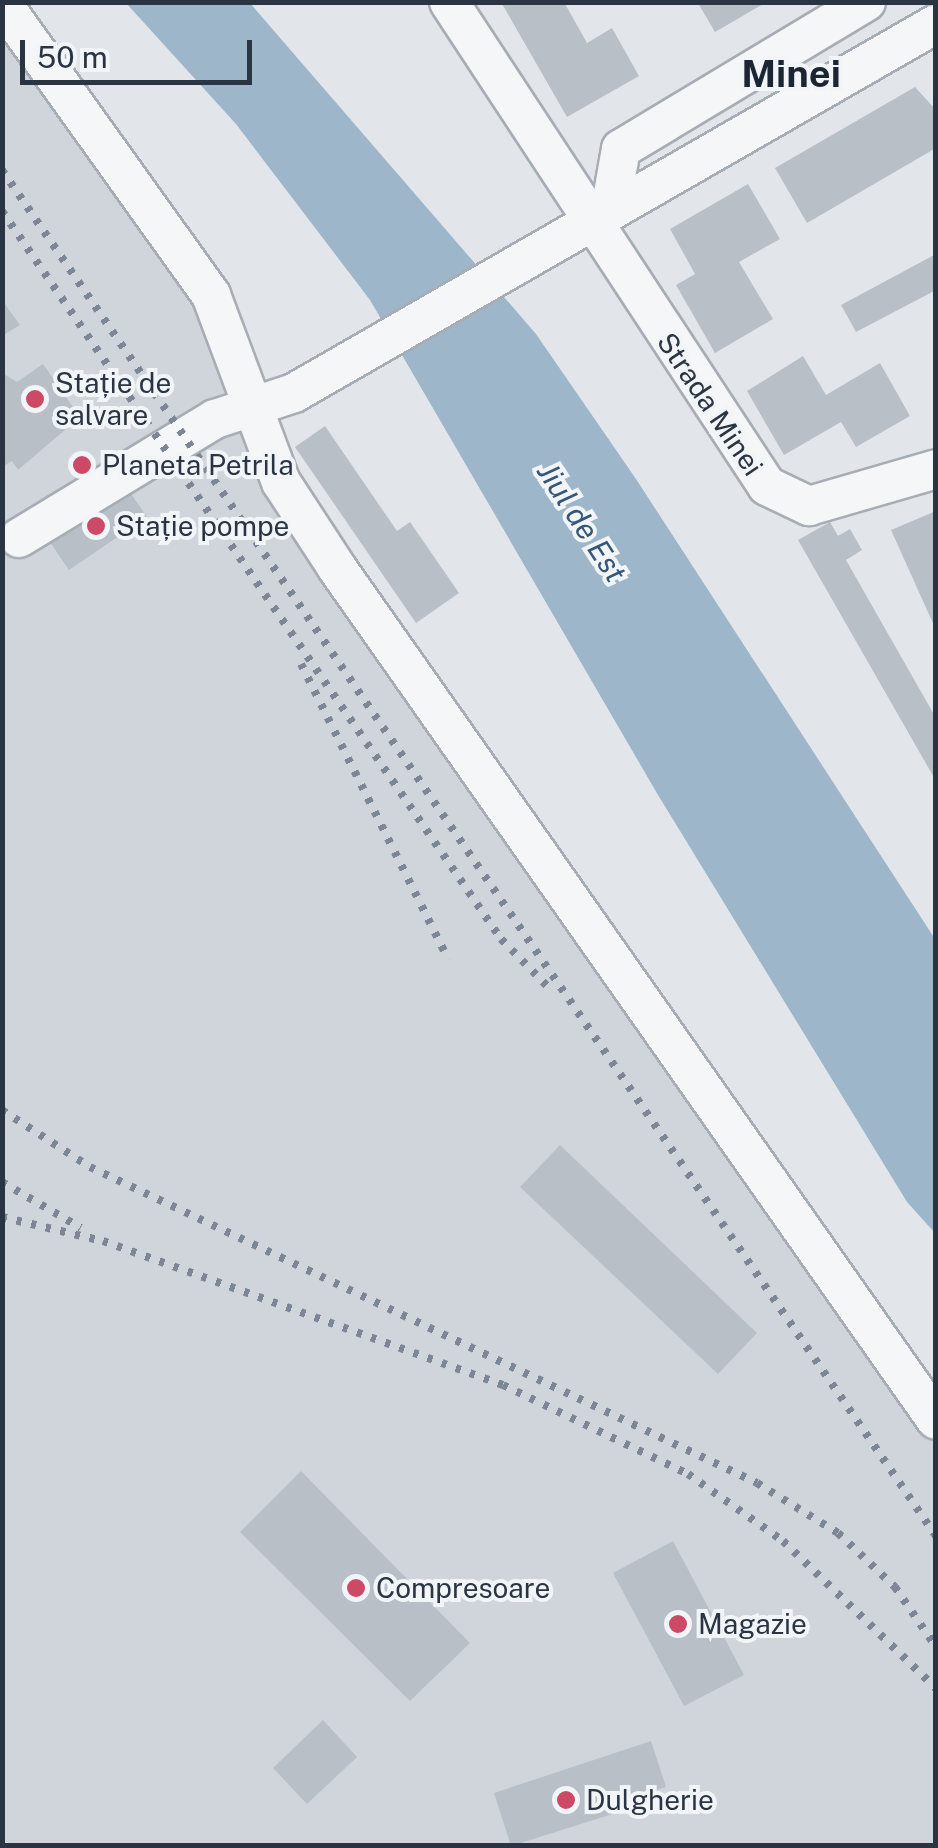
<!DOCTYPE html>
<meta charset="utf-8">
<style>
body{margin:0}
#map{position:relative;width:938px;height:1848px;overflow:hidden;background:#e2e6ea;font-family:"Public Sans",sans-serif}
div>[style]{position:absolute}
[style*='--x']{left:calc(var(--x)*1px);top:calc(var(--y)*1px);width:calc(var(--w)*1px);rotate:calc(var(--a)*1deg)}
.built>*{inset:0;background:#d0d5dc}
.water>*{inset:0;background:#9eb6c9}
.building>*{inset:0;background:#b9bfc7}
.roads{filter:drop-shadow(2px 0 #a7adb4) drop-shadow(-2px 0 #a7adb4) drop-shadow(0 2px #a7adb4) drop-shadow(0 -2px #a7adb4)}
.minor>*{height:38px;margin:-19px;padding:0 19px;transform-origin:19px;border-radius:19px;background:#f5f6f8}
.rail>*{height:8px;margin-top:-4px;transform-origin:0;background:repeating-linear-gradient(90deg,#7c8694 0 5px,transparent 0 15px)}
.dots>*{width:28px;height:28px;translate:-50% -50%;box-sizing:border-box;border:5px solid #f2f5f8;border-radius:50%}
span{translate:-50% -50%;white-space:nowrap;text-align:center;line-height:1.15;-webkit-text-stroke:8px #f2f5f8;paint-order:stroke}
.poi-label{font-size:28px;color:#2a3442}
.left{translate:0 -50%;text-align:left}
.street-label{font-size:28px;color:#2a3442}
.water-label{font-size:30px;color:#355676;font-style:italic}
.district-label{font-size:38px;color:#1c2533;font-weight:700}
.frame{position:absolute;inset:0;border:5px solid #2a3442;pointer-events:none}
.scale{position:absolute;left:20px;top:40px;width:232px;height:45px;box-sizing:border-box;border:5px solid #2a3442;border-top:0;padding-left:12px;font-size:30px;line-height:35px;white-space:nowrap;color:#2a3442;-webkit-text-stroke:8px #f2f5f8;paint-order:stroke}
</style>
<div id="map">
<div class="built">
<div style="clip-path:polygon(2px 31px,191px 294px,260px 487px,935px 1444px,935px 1845px,3px 1845px)"></div>
</div>
<div class="water">
<div style="clip-path:polygon(126px 3px,250px 3px,536px 334px,636px 479px,935px 939px,935px 1233px,907px 1202px,658px 795px,370px 300px,236px 124px)"></div>
</div>
<div class="building">
<div style="clip-path:polygon(501px 2px,564px 2px,587px 43px,612px 28px,639px 76px,567px 117px)"></div>
<div style="clip-path:polygon(698px 3px,765px 3px,715px 32px)"></div>
<div style="clip-path:polygon(915px 87px,936px 110px,936px 148px,807px 223px,775px 168px)"></div>
<div style="clip-path:polygon(748px 184px,780px 239px,739px 262px,773px 319px,715px 353px,676px 285px,695px 274px,670px 229px)"></div>
<div style="clip-path:polygon(936px 254px,936px 290px,856px 332px,841px 305px)"></div>
<div style="clip-path:polygon(2px 300px,20px 325px,2px 336px)"></div>
<div style="clip-path:polygon(803px 356px,826px 395px,880px 363px,910px 416px,856px 447px,841px 422px,784px 455px,747px 391px)"></div>
<div style="clip-path:polygon(43px 364px,80px 417px,18px 470px,12px 461px,2px 467px,2px 373px,17px 382px)"></div>
<div style="clip-path:polygon(325px 426px,397px 531px,410px 522px,459px 593px,416px 623px,295px 447px)"></div>
<div style="clip-path:polygon(122px 481px,147px 517px,69px 570px,45px 535px)"></div>
<div style="clip-path:polygon(936px 511px,936px 630px,891px 530px)"></div>
<div style="clip-path:polygon(830px 522px,838px 536px,850px 529px,862px 550px,846px 560px,936px 718px,936px 781px,798px 540px)"></div>
<div style="clip-path:polygon(560px 1145px,757px 1333px,718px 1374px,520px 1187px)"></div>
<div style="clip-path:polygon(301px 1471px,470px 1643px,410px 1701px,240px 1532px)"></div>
<div style="clip-path:polygon(673px 1541px,744px 1675px,684px 1706px,613px 1573px)"></div>
<div style="clip-path:polygon(323px 1720px,357px 1757px,307px 1804px,273px 1768px)"></div>
<div style="clip-path:polygon(651px 1741px,666px 1787px,635px 1797px,638px 1806px,511px 1846px,494px 1793px)"></div>
</div>
<div class="roads">
<div class="minor">
<div style="--x:449;--y:2;--w:579;--a:56.69"></div>
<div style="--x:767;--y:486;--w:47;--a:25.5"></div>
<div style="--x:809;--y:506;--w:132;--a:-16.2"></div>
<div style="--x:2;--y:3;--w:359;--a:54.4"></div>
<div style="--x:211;--y:295;--w:200;--a:69.5"></div>
<div style="--x:281;--y:482;--w:103;--a:56.9"></div>
<div style="--x:337;--y:568;--w:1041;--a:54.89"></div>
<div style="--x:611;--y:205;--w:57;--a:-79.9"></div>
<div style="--x:621;--y:149;--w:286;--a:-31"></div>
<div style="--x:19;--y:538;--w:229;--a:-31.3"></div>
<div style="--x:215;--y:419;--w:83;--a:-18.2"></div>
<div style="--x:294;--y:393;--w:740;--a:-29.89"></div>
</div>
</div>
<div class="rail">
<div style="--x:2;--y:170;--w:1655;--a:55.64"></div>
<div style="--x:2;--y:211;--w:883;--a:55.57"></div>
<div style="--x:501;--y:939;--w:73;--a:45.6"></div>
<div style="--x:301;--y:664;--w:330;--a:63.5"></div>
<div style="--x:2;--y:1110;--w:105;--a:32.9"></div>
<div style="--x:90;--y:1167;--w:738;--a:25.35"></div>
<div style="--x:757;--y:1483;--w:95;--a:31.7"></div>
<div style="--x:838;--y:1533;--w:79;--a:43.5"></div>
<div style="--x:895;--y:1587;--w:73;--a:55.7"></div>
<div style="--x:2;--y:1182;--w:91;--a:30.2"></div>
<div style="--x:2;--y:1217;--w:104;--a:13.4"></div>
<div style="--x:103;--y:1241;--w:425;--a:19.8"></div>
<div style="--x:503;--y:1385;--w:205;--a:25.7"></div>
<div style="--x:688;--y:1474;--w:116;--a:35.2"></div>
<div style="--x:783;--y:1541;--w:212;--a:43.9"></div>
</div>
<div class="dots">
<div style="left:35px;top:399px;background:#cc4a66"></div>
<div style="left:82px;top:465px;background:#cc4a66"></div>
<div style="left:96px;top:526px;background:#cc4a66"></div>
<div style="left:356px;top:1588px;background:#cc4a66"></div>
<div style="left:678px;top:1624px;background:#cc4a66"></div>
<div style="left:566px;top:1800px;background:#cc4a66"></div>
</div>
<div class="poi-label">
<span class="left" style="left:55px;top:399px">Stație de<br>salvare</span>
<span class="left" style="left:102px;top:465px">Planeta Petrila</span>
<span class="left" style="left:116px;top:526px">Stație pompe</span>
<span class="left" style="left:376px;top:1588px">Compresoare</span>
<span class="left" style="left:698px;top:1624px">Magazie</span>
<span class="left" style="left:586px;top:1800px">Dulgherie</span>
</div>
<div class="street-label">
<span style="left:710px;top:404px;rotate:56deg">Strada Minei</span>
</div>
<div class="water-label">
<span style="left:582px;top:522px;rotate:57deg">Jiul de Est</span>
</div>
<div class="district-label">
<span style="left:791px;top:74px">Minei</span>
</div>
<div class="frame"></div>
<div class="scale">50 m</div>
</div>
